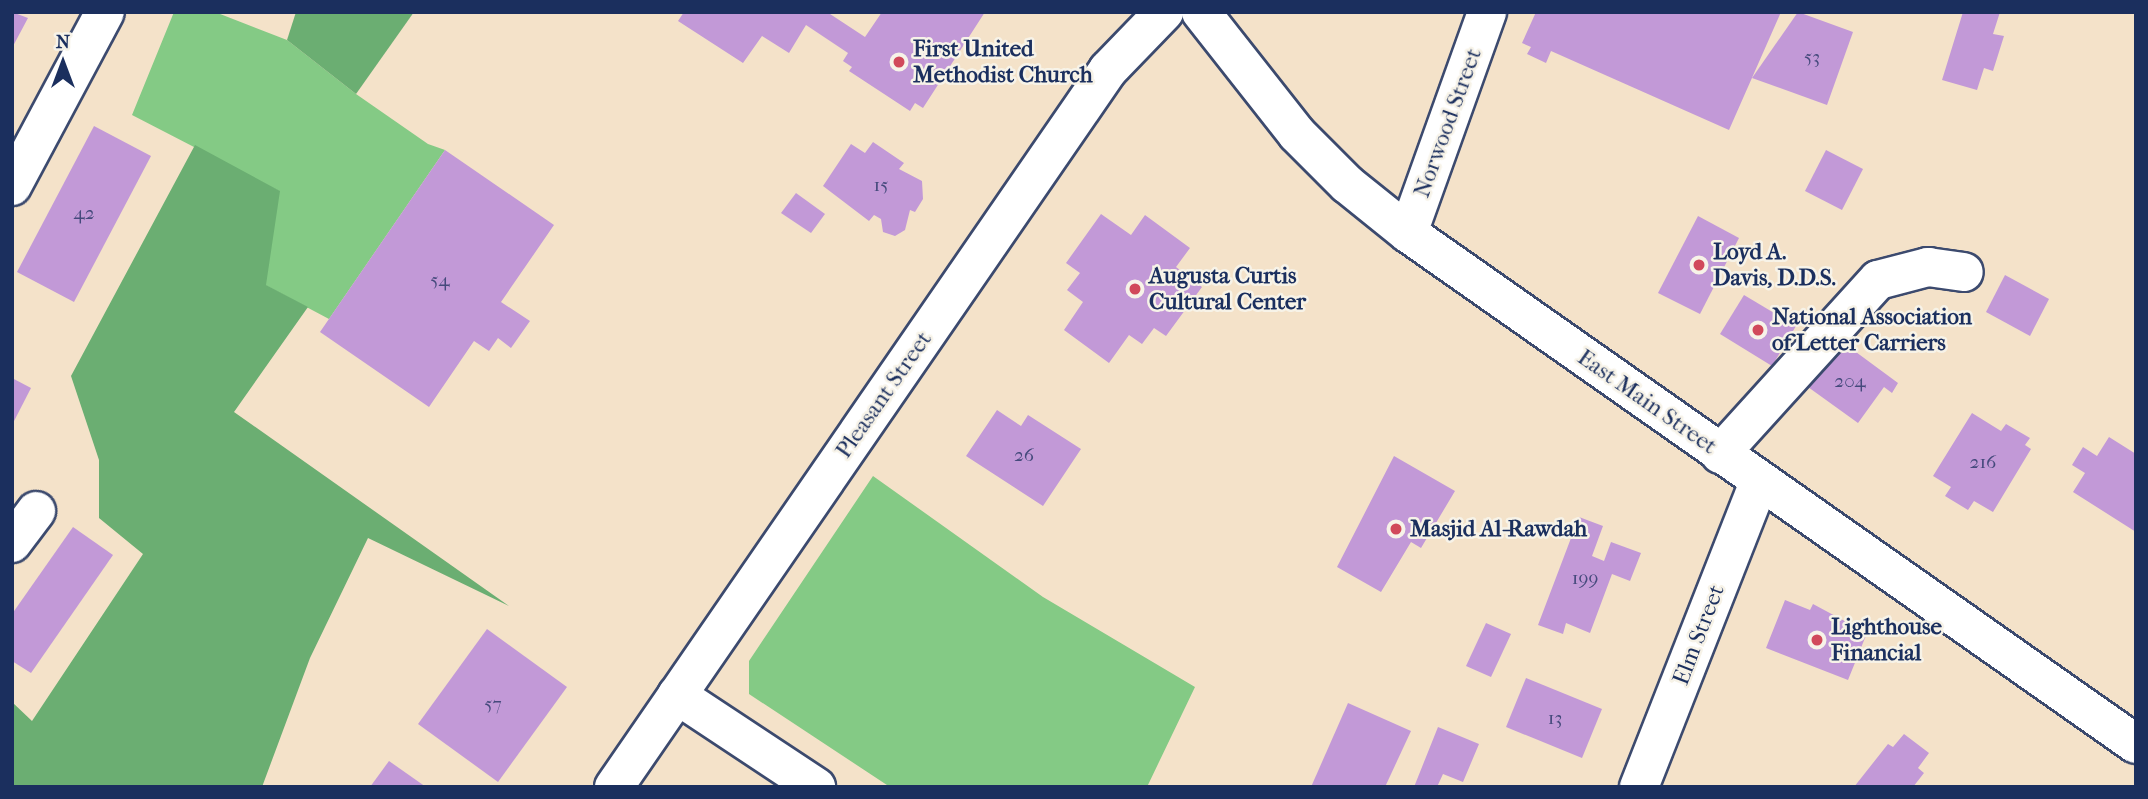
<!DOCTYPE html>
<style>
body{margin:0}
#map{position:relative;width:2148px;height:799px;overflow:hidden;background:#f4e2c9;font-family:"IM FELL French Canon",serif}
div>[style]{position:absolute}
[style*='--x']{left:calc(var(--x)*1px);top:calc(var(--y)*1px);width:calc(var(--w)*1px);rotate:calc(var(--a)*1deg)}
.green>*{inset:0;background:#84ca85}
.forest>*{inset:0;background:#6bae72}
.building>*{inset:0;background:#c299d7}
.roads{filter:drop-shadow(2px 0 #3c4a6e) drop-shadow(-2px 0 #3c4a6e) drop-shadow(0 2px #3c4a6e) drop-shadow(0 -2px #3c4a6e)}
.minor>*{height:38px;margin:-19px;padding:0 19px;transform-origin:19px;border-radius:19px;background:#fff}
.major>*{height:38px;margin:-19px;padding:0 19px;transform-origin:19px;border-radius:19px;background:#fff}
.dots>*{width:19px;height:19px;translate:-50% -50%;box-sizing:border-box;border:4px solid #f7f3e8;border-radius:50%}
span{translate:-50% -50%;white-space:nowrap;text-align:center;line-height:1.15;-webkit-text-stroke:5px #f7f3e8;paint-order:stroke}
.number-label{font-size:19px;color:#454a7c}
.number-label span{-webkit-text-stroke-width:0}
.poi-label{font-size:23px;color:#1b2f5e;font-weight:700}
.left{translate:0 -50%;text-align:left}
.street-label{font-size:23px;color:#1b2f5e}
.frame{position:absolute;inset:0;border:14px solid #1b2f5e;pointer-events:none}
.north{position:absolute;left:28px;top:28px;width:70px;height:70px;-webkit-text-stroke:5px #f7f3e8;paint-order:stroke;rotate:0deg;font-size:19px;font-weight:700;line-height:28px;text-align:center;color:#1b2f5e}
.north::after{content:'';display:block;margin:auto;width:24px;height:32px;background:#1b2f5e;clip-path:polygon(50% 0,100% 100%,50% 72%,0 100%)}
</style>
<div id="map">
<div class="green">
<div style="clip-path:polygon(174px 12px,215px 12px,287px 40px,356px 94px,428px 144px,445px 150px,329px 319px,265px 285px,279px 191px,132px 115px)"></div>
<div style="clip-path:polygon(873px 476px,1043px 597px,1195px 687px,1147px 787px,890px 787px,749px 694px,749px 661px)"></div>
</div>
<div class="forest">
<div style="clip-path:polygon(296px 12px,414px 12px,356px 94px,287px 40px)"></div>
<div style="clip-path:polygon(195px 145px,280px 191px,266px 285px,308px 307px,234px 412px,509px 606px,368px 538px,310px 658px,262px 787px,12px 787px,12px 702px,32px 721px,143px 554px,99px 518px,99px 460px,71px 376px)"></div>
</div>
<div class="building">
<div style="clip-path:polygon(12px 12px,28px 18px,12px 48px)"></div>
<div style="clip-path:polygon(684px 12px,827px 12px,865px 37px,882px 12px,985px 12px,923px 108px,915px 103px,910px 111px,849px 71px,852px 67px,843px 61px,848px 53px,806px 25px,789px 53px,762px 36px,743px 63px,678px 21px)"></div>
<div style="clip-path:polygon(1536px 12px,1781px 12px,1729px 130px,1551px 51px,1546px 63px,1527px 54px,1531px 47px,1522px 43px)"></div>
<div style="clip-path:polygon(1798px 12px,1853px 32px,1827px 105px,1752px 78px)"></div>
<div style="clip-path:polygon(1963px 12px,2000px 12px,1993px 34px,2004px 36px,1993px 71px,1984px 68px,1977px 90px,1942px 80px)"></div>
<div style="clip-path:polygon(94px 126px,151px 156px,74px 302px,17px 272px)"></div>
<div style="clip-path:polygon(873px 142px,904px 163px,899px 169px,922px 181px,923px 199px,915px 212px,910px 210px,905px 230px,895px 236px,883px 232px,881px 219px,874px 215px,869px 221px,823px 186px,851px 144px,865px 153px)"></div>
<div style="clip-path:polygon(445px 150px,554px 225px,501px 302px,530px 321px,511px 348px,498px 338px,489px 351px,474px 341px,429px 407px,320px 332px)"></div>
<div style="clip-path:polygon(1826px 150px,1863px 169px,1842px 210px,1805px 191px)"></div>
<div style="clip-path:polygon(796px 193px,825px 214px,811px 233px,781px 213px)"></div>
<div style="clip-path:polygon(1101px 214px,1131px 235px,1145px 215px,1190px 248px,1176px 267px,1202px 287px,1166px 336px,1154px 328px,1142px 344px,1129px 335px,1109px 363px,1064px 330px,1083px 302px,1067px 290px,1080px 273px,1066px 263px)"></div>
<div style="clip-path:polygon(1698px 216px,1739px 238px,1700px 314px,1658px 293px)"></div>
<div style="clip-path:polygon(2005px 275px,2049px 299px,2030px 336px,1986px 312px)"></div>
<div style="clip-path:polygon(1744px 295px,1796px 326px,1772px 366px,1720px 334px)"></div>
<div style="clip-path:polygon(1841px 341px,1898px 383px,1892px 393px,1884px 387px,1858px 423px,1808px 387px)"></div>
<div style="clip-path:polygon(12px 378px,31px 388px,12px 425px)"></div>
<div style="clip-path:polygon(997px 410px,1021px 426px,1028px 415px,1081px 449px,1043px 506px,966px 456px)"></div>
<div style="clip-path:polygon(1972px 413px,2001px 431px,2006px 424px,2030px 438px,2025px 445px,2031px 449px,1993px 512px,1974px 501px,1968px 510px,1945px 496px,1951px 487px,1933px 476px)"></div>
<div style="clip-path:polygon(2109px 437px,2136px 454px,2136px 532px,2073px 492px,2085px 473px,2072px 465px,2083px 447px,2097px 456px)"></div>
<div style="clip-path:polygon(1394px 456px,1455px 491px,1421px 548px,1411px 542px,1381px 592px,1337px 567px)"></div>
<div style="clip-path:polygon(1579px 517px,1603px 526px,1592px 556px,1604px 561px,1611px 542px,1641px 553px,1630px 581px,1612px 574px,1590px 633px,1566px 623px,1563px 634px,1538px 625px)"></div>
<div style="clip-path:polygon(73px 527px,113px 555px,31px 673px,12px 661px,12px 614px)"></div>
<div style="clip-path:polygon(1785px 600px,1810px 610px,1813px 604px,1867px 633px,1848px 680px,1766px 648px)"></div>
<div style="clip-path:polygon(1486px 623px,1511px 634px,1491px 677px,1466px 666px)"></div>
<div style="clip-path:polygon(487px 629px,567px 687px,498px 782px,418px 724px)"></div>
<div style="clip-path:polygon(1526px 678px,1602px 709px,1582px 758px,1506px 727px)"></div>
<div style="clip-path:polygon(1348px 703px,1411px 731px,1385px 787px,1311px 787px)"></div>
<div style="clip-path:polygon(1438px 727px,1479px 744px,1463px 782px,1443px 774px,1437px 787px,1414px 787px)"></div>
<div style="clip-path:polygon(1904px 734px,1929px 753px,1918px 768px,1924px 773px,1913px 787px,1854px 787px,1888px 744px,1893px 747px)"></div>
<div style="clip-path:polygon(389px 761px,426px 787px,370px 787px)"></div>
</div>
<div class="roads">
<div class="minor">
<div style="--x:12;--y:186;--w:197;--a:-61.9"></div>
<div style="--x:1408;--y:233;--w:235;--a:-70.3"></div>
<div style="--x:1720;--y:454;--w:235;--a:-47.8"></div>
<div style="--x:1878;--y:280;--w:52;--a:-14.6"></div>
<div style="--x:1928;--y:267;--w:36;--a:8"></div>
<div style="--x:12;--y:543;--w:40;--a:-53"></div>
<div style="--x:677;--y:695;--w:167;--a:33.5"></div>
<div style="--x:614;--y:787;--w:871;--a:-55.43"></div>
<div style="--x:1108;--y:70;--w:81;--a:-46"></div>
<div style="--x:1639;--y:787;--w:327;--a:-68.5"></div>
</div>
<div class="major">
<div style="--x:1201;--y:12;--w:155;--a:51.8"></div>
<div style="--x:1297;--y:134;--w:71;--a:45"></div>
<div style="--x:1347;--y:184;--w:78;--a:38.8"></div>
<div style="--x:1408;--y:233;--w:889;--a:35.07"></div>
</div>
</div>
<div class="dots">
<div style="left:899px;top:62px;background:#d1495b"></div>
<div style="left:1699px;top:265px;background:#d1495b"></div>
<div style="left:1135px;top:289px;background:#d1495b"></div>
<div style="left:1758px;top:330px;background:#d1495b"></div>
<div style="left:1396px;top:529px;background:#d1495b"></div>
<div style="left:1817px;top:640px;background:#d1495b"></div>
</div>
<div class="number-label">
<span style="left:1812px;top:58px">53</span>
<span style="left:881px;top:186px">15</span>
<span style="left:84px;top:214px">42</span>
<span style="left:440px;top:281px">54</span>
<span style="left:1850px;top:382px">204</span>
<span style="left:1024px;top:456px">26</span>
<span style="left:1983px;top:463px">216</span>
<span style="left:1585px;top:579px">199</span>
<span style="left:493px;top:705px">57</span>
<span style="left:1555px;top:719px">13</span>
</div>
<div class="poi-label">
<span class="left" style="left:913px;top:62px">First United<br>Methodist Church</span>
<span class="left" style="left:1713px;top:265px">Loyd A.<br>Davis, D.D.S.</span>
<span class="left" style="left:1149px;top:289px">Augusta Curtis<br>Cultural Center</span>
<span class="left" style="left:1772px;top:330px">National Association<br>of Letter Carriers</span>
<span class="left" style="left:1410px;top:529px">Masjid Al-Rawdah</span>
<span class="left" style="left:1831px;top:640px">Lighthouse<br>Financial</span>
</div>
<div class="street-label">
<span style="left:1448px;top:123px;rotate:-70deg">Norwood Street</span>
<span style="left:884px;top:395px;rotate:-55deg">Pleasant Street</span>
<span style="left:1647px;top:402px;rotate:35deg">East Main Street</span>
<span style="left:1699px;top:635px;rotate:-69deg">Elm Street</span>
</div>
<div class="frame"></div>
<div class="north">N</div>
</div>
